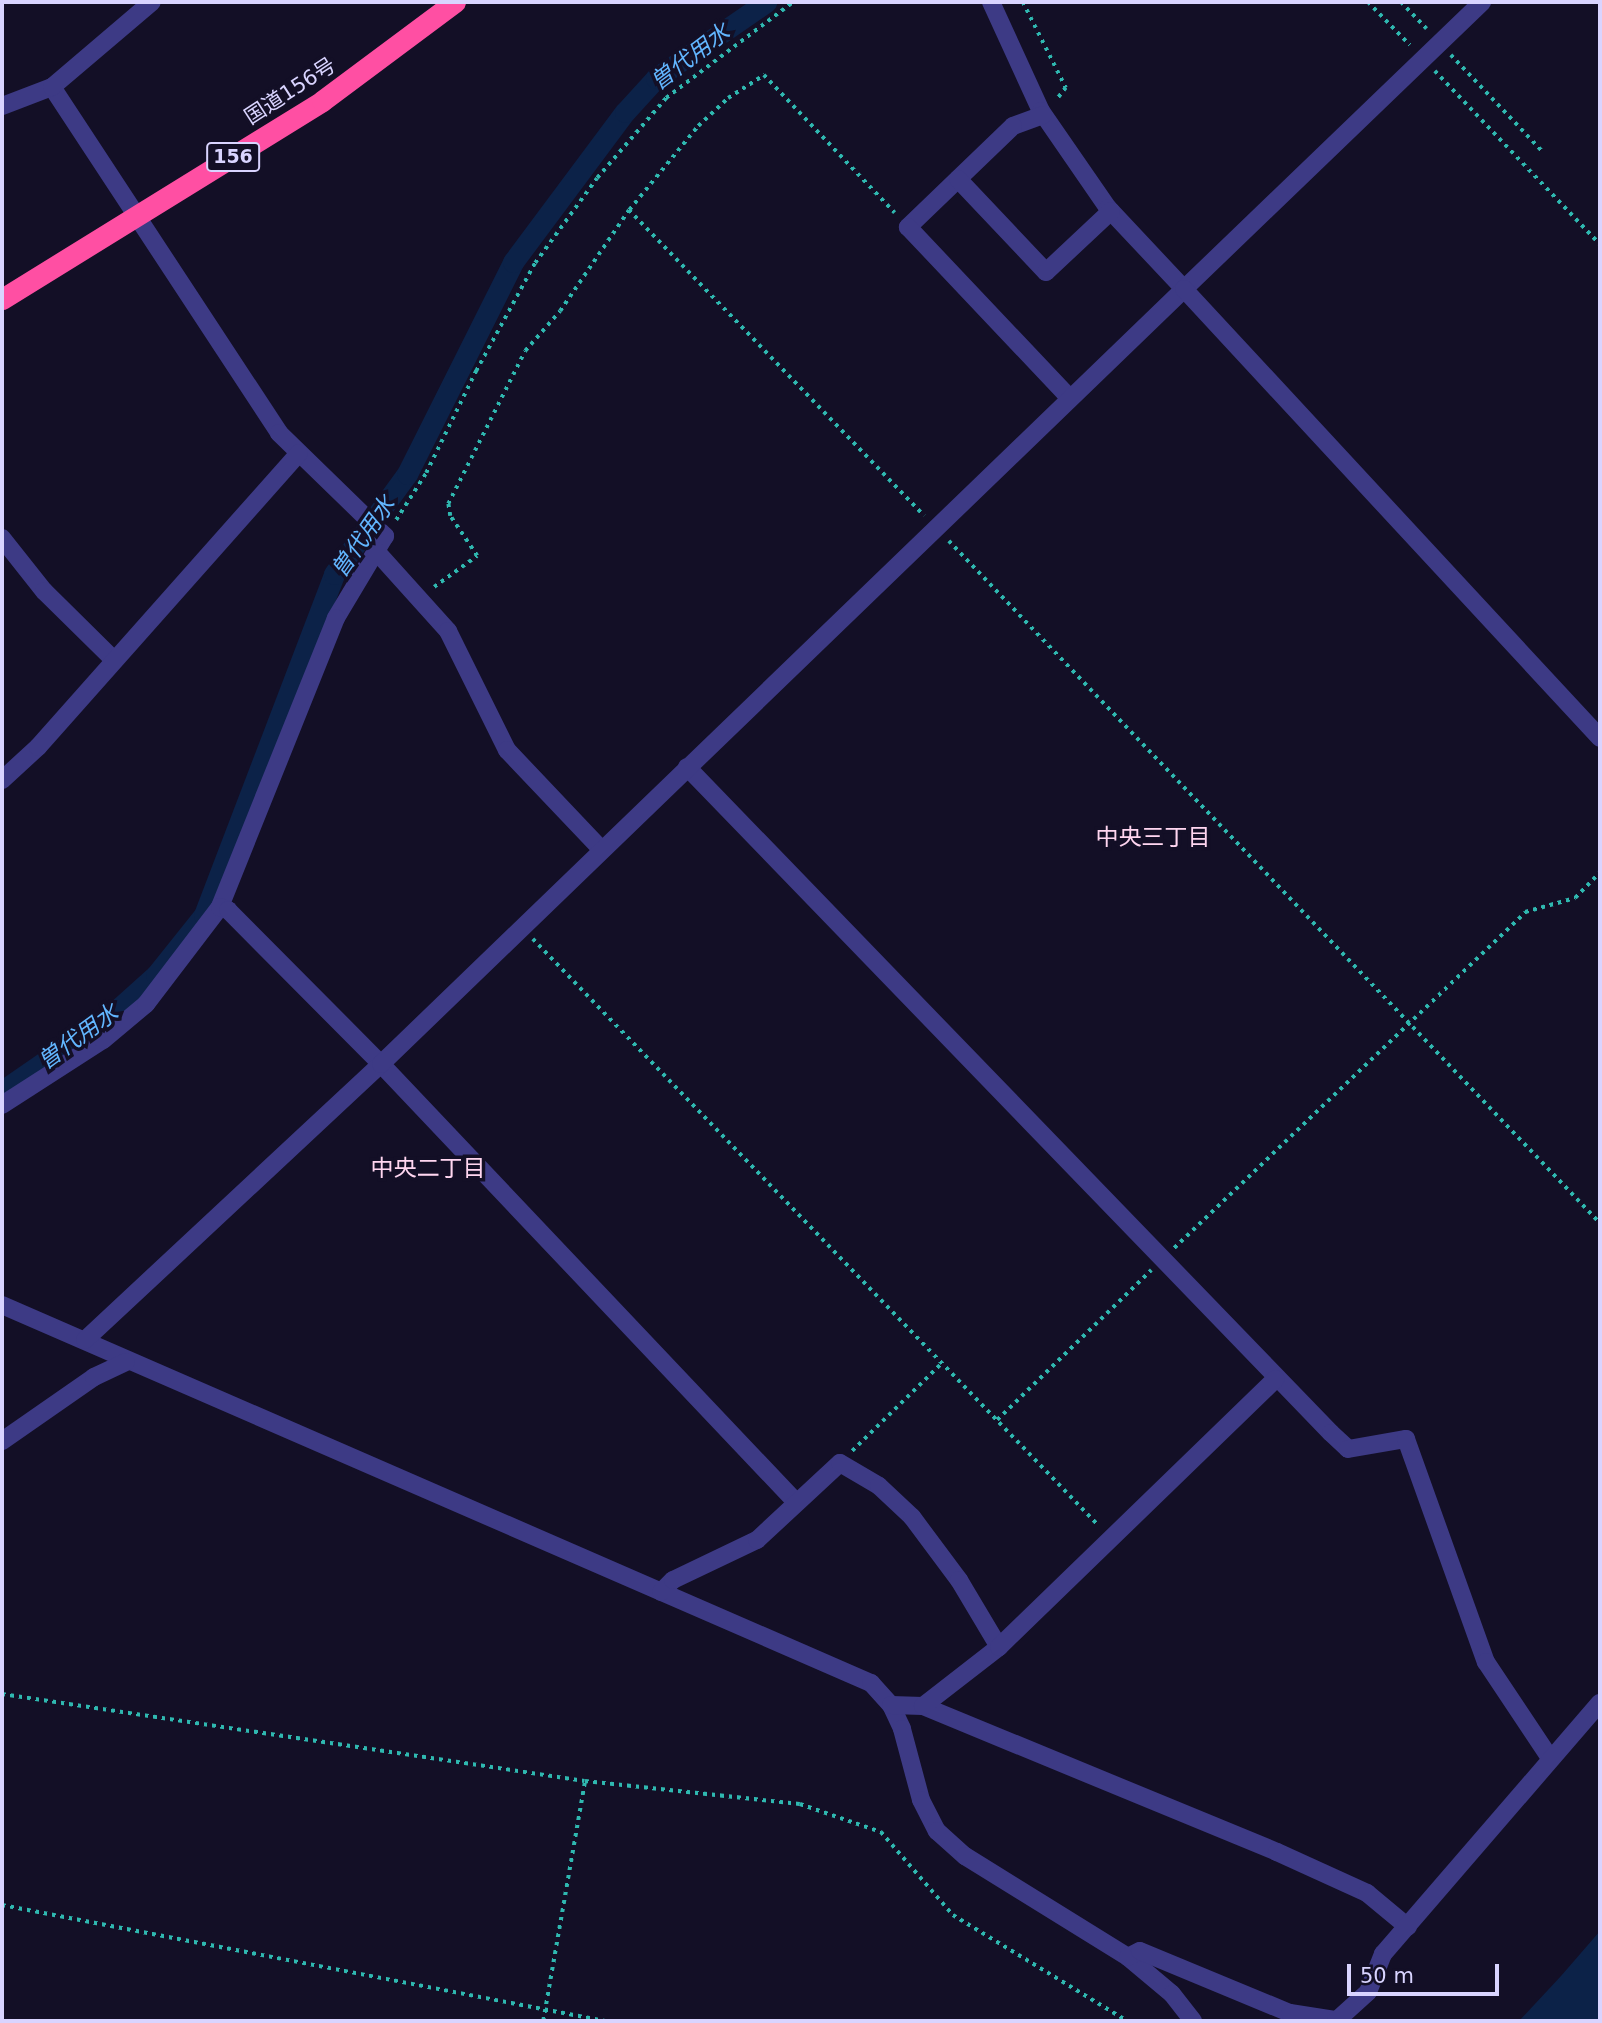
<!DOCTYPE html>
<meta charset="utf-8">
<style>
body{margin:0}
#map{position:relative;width:1602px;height:2023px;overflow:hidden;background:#130f26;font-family:"DejaVu Sans","Noto Sans JP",sans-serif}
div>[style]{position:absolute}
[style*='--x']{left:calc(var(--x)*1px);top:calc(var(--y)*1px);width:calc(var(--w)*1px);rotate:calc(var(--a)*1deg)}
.water>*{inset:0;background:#0c2248}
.canal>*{height:21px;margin:-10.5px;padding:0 10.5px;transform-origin:10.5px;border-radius:10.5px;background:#0c2248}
.path>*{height:3.5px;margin-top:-1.75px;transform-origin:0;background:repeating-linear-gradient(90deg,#2fb8b0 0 3.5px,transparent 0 8.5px)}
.minor>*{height:18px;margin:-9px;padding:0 9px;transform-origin:9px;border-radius:9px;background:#3d3a85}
.highway>*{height:21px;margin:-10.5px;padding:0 10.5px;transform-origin:10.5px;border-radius:10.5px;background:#ff4fa3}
span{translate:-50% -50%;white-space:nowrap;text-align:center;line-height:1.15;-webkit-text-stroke:7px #130f26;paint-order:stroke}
.shield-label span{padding:2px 5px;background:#130f26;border:2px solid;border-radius:5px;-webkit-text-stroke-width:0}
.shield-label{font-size:19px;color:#d9d4ff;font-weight:700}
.street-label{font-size:21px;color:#d9d4ff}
.water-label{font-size:23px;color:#62b6ff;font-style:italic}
.neighbourhood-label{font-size:23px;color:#ffd6f0}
.frame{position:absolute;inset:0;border:4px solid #d9d4ff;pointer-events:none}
.scale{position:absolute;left:1347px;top:1964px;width:152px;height:32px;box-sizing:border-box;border:4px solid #d9d4ff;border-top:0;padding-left:9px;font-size:21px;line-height:24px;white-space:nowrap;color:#d9d4ff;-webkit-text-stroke:5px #130f26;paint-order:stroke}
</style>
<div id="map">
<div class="water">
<div style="clip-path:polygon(1600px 1931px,1600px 2021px,1519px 2021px,1561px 1976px)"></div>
</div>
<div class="canal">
<div style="--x:2;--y:1091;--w:129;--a:-34.6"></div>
<div style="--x:108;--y:1018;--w:64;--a:-41.9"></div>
<div style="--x:156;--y:975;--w:77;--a:-51.3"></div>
<div style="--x:204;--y:915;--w:365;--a:-69.1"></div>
<div style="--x:334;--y:574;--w:124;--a:-53.9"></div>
<div style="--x:407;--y:474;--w:237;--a:-63.4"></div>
<div style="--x:513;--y:262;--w:187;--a:-53.3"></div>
<div style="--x:625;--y:112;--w:46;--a:-47.6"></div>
<div style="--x:656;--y:78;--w:134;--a:-34.6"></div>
</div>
<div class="path">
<div style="--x:1023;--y:2;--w:96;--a:63.4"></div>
<div style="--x:1066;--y:88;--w:16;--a:128"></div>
<div style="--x:1368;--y:2;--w:60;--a:45.7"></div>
<div style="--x:1401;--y:2;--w:37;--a:46"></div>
<div style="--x:1451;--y:55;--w:135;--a:46.5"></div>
<div style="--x:1435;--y:71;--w:239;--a:46.4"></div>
<div style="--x:629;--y:210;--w:425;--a:46"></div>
<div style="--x:396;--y:520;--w:56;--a:-57.4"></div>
<div style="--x:426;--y:473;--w:114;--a:-63.9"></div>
<div style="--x:476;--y:371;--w:123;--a:-61.4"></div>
<div style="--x:535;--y:263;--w:105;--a:-53.9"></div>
<div style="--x:597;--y:178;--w:106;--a:-49.2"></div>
<div style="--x:666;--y:98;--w:159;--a:-37.1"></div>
<div style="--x:949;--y:541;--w:943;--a:46.33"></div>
<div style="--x:434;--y:587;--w:53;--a:-35.8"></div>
<div style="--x:477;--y:556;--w:48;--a:-124"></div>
<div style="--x:450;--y:516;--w:12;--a:-99"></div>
<div style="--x:448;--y:504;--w:171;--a:-63.3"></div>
<div style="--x:525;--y:351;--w:53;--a:-48.8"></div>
<div style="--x:560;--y:311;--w:122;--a:-55.7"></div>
<div style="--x:629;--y:210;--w:109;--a:-50.6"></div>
<div style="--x:698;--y:126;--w:41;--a:-43"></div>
<div style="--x:728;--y:98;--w:43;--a:-32.6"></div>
<div style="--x:764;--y:75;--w:190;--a:46.5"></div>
<div style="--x:533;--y:939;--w:815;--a:46.04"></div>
<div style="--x:1174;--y:1248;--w:486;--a:-43.7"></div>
<div style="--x:1525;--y:912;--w:52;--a:-15.6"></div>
<div style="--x:1575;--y:898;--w:36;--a:-46"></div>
<div style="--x:997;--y:1420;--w:215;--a:-44.2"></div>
<div style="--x:852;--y:1451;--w:127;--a:-44.4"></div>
<div style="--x:2;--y:1694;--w:589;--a:8.49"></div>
<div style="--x:585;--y:1781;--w:216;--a:6.1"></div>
<div style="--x:800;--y:1804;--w:86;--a:19.1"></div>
<div style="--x:881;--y:1832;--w:110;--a:49.1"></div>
<div style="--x:953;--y:1915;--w:204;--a:31.3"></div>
<div style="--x:2;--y:1905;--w:614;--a:10.89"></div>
<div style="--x:543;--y:2021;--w:244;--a:-80.1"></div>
</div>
<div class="minor">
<div style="--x:991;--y:2;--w:120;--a:65.4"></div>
<div style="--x:1041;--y:111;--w:118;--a:55.4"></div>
<div style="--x:1108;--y:208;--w:111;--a:46.8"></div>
<div style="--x:1184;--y:289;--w:414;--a:-43.9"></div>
<div style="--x:52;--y:87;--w:414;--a:56.7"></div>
<div style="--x:279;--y:433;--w:148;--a:44.2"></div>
<div style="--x:385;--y:536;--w:96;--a:120.9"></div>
<div style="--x:336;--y:618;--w:311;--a:111.9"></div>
<div style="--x:2;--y:106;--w:53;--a:-20.8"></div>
<div style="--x:52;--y:87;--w:131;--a:-40.4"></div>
<div style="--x:1043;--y:115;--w:32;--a:160"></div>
<div style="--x:1013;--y:126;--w:146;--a:136.1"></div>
<div style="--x:908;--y:227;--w:234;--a:46.6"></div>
<div style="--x:958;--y:179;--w:128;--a:46.6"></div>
<div style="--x:1046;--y:272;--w:89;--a:-43.2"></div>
<div style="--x:2;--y:538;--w:68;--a:51.6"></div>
<div style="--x:44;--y:591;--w:97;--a:44.6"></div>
<div style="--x:376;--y:551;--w:108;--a:48"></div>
<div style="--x:448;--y:631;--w:133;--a:63.6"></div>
<div style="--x:507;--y:750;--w:137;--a:46.5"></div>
<div style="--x:687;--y:767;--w:926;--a:45.96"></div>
<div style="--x:1331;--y:1433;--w:23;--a:43"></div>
<div style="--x:1348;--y:1449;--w:59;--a:-9.8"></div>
<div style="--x:1406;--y:1439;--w:237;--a:70.3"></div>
<div style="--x:1486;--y:1662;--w:115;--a:56.3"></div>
<div style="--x:2;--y:780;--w:49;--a:-42.5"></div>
<div style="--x:38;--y:747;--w:393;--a:-48.4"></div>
<div style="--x:2;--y:1105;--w:120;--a:-32.8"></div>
<div style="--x:103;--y:1040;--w:56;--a:-39.9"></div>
<div style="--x:146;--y:1004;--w:122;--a:-52.7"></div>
<div style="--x:220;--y:907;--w:9;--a:21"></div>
<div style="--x:228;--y:910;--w:217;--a:45.2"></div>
<div style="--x:381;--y:1064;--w:602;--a:46.55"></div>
<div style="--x:2;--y:1305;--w:948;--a:23.51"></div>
<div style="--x:871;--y:1683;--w:30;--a:48"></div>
<div style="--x:891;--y:1705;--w:26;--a:65"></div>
<div style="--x:902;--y:1729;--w:73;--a:75"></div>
<div style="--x:921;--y:1800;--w:35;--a:63"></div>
<div style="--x:937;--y:1831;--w:38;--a:42"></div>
<div style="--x:965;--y:1856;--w:192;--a:31.8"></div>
<div style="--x:1128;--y:1957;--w:57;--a:40.1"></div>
<div style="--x:1172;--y:1994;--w:34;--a:52"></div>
<div style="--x:85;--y:1340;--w:405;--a:-43"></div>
<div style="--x:381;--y:1064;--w:1116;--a:-43.98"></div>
<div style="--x:1184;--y:289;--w:612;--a:47.18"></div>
<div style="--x:2;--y:1441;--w:112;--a:-34.8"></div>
<div style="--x:94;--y:1377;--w:35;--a:-25"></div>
<div style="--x:661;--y:1592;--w:17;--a:-45"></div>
<div style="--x:673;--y:1580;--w:93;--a:-25.5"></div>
<div style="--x:757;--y:1540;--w:113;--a:-42.9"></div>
<div style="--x:840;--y:1463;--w:45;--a:30.5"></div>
<div style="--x:879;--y:1486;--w:45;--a:43.2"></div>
<div style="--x:912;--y:1517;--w:79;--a:53.3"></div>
<div style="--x:959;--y:1580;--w:78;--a:59.2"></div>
<div style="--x:891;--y:1705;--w:32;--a:2"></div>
<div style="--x:923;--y:1706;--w:383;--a:22.4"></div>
<div style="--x:1277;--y:1852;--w:99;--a:24.5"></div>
<div style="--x:1367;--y:1893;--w:53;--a:39.7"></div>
<div style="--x:923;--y:1706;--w:96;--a:-37.8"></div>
<div style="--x:999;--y:1647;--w:385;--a:-44.1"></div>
<div style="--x:1128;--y:1957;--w:13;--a:-27"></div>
<div style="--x:1140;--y:1951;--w:162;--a:22.5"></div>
<div style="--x:1290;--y:2013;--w:47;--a:8.7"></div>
<div style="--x:1336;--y:2021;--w:43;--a:-42.2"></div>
<div style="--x:1368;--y:1992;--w:41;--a:-68.5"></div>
<div style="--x:1383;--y:1954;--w:332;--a:-49.2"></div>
</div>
<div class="highway">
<div style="--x:2;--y:299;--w:376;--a:-31.7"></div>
<div style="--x:322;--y:101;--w:166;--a:-36.7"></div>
</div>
<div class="shield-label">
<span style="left:233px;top:157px">156</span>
</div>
<div class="street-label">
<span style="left:290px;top:91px;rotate:-33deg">国道156号</span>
</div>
<div class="water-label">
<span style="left:690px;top:57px;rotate:-37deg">曽代用水</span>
<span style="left:363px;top:537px;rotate:-55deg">曽代用水</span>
<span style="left:78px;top:1037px;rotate:-36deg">曽代用水</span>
</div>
<div class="neighbourhood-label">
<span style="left:1153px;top:837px">中央三丁目</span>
<span style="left:428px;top:1168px">中央二丁目</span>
</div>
<div class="frame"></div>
<div class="scale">50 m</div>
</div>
